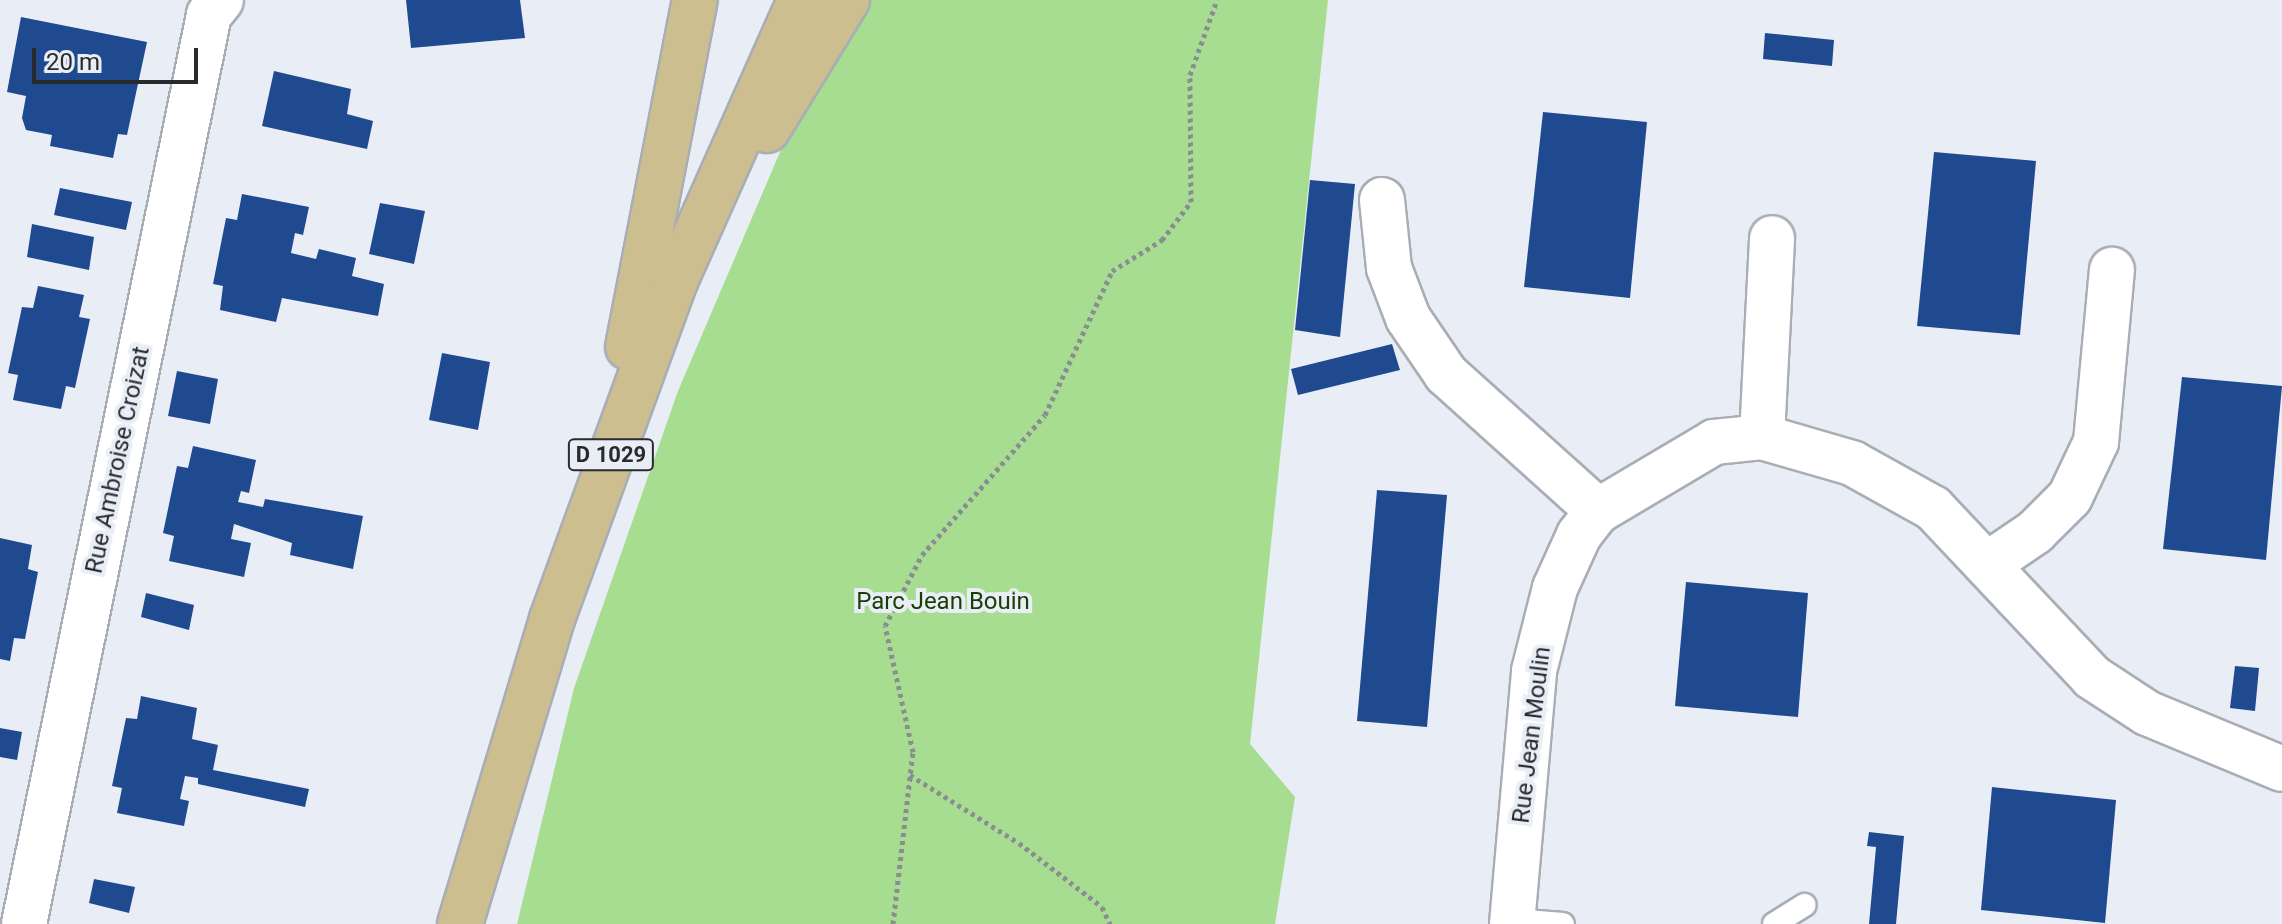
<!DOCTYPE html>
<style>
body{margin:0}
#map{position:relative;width:2282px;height:924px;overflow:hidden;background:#e9eef6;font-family:Roboto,sans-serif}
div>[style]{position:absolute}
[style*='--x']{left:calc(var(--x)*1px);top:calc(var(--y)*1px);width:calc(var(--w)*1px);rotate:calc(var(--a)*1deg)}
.green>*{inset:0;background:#a6dd91}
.building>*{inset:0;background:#204a90}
.path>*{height:5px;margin-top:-2.5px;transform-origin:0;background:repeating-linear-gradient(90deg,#8a8e93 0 4px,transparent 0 8px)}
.roads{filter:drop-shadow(2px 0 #a9adb5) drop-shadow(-2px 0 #a9adb5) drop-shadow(0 2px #a9adb5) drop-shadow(0 -2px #a9adb5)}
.lane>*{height:22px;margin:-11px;padding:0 11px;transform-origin:11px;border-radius:11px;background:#fff}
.street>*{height:44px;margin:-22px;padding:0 22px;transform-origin:22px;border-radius:22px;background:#fff}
.primary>*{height:44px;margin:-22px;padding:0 22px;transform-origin:22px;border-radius:22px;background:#ccbe8e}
span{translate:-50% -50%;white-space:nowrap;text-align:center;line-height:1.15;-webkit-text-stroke:8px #e9eef6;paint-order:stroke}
.shield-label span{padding:2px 6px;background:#e9eef6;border:2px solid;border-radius:6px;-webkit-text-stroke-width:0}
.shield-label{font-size:22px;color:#282a2d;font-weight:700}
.street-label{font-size:24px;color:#282a2d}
.park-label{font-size:24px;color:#193d04}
.scale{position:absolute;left:32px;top:48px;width:166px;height:36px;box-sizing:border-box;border:4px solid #282a2d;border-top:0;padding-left:10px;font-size:24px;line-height:28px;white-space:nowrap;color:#282a2d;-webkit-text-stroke:6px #e9eef6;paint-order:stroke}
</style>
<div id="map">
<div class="green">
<div style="clip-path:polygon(863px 0,1328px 0,1250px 744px,1295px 797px,1275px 924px,517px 924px,574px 688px,678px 391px,786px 138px)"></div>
</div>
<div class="building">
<div style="clip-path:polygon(406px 0,520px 0,525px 38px,411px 48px)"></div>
<div style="clip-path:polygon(21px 17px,147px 42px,127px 135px,118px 134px,113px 158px,50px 146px,52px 135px,26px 130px,22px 118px,26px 96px,7px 92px)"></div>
<div style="clip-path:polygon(1765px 33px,1834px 40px,1832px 66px,1763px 59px)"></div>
<div style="clip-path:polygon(274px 71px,351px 89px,347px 114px,373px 121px,367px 149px,262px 126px)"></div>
<div style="clip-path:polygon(1543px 112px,1647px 122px,1630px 298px,1524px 287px)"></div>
<div style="clip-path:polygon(1934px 152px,2036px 161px,2020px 335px,1917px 326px)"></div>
<div style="clip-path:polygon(1310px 180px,1355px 184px,1340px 337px,1295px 330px)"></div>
<div style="clip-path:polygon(60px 188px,132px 202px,126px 230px,54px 215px)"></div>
<div style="clip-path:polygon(242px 194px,309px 207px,303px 235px,295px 233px,291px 253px,316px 259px,319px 249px,356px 258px,352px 276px,384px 284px,378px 316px,282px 298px,276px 322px,220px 310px,223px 286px,213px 284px,226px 218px,237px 220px)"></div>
<div style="clip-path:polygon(380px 203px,425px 211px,414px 264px,369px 254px)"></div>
<div style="clip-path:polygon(32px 224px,94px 237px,89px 270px,27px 257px)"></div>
<div style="clip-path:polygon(38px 286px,84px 295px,79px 317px,90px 319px,75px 388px,66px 386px,61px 409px,13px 400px,18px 375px,8px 373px,22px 307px,33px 308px)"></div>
<div style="clip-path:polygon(1392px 344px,1400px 370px,1298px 395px,1291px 369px)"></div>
<div style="clip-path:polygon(442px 353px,490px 362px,478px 430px,429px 420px)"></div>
<div style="clip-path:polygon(177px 371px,218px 379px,210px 424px,168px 416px)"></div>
<div style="clip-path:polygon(2182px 377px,2282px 386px,2266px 560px,2163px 549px)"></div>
<div style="clip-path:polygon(193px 446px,256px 460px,249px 493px,241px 491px,238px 502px,263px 507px,265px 499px,363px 516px,353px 569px,290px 555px,292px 543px,234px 524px,231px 539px,251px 543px,244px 577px,169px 561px,174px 536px,163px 533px,177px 466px,188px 468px)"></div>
<div style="clip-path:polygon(1377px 490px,1447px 495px,1427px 727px,1357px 721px)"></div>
<div style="clip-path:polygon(0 538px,32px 545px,28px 569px,38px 572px,25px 639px,14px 638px,10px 661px,0 659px)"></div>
<div style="clip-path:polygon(1686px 582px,1808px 593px,1798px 717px,1675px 706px)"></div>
<div style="clip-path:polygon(146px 593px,194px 605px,189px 630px,141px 617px)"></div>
<div style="clip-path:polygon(2235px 666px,2259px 668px,2255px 711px,2230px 708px)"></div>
<div style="clip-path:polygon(141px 696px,197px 708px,192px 739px,218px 745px,213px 770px,309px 789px,305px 807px,198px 784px,198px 778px,185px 776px,180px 799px,189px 801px,184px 826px,117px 813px,122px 788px,112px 786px,126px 718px,137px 719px)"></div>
<div style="clip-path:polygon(0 728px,22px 732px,17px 760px,0 757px)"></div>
<div style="clip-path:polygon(1992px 787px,2116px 800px,2105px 923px,1981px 910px)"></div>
<div style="clip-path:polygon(1869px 832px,1904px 836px,1896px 924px,1869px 924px,1876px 847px,1867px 846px)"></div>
<div style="clip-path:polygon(94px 879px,135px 887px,129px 913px,89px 903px)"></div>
</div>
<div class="path">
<div style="--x:910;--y:775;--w:128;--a:32"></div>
<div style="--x:1019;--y:843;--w:105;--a:37.6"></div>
<div style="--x:1102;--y:907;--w:19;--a:65"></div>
<div style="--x:893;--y:924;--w:173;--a:-83.4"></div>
<div style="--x:913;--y:752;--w:129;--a:-102.5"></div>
<div style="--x:885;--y:626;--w:80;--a:-62.5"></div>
<div style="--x:922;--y:555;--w:186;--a:-48.7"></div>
<div style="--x:1045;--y:415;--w:159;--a:-65"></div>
<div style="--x:1112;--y:271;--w:59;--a:-31.8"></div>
<div style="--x:1162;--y:240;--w:48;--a:-52.7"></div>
<div style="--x:1191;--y:202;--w:127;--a:-90.5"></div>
<div style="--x:1190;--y:75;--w:80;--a:-70.2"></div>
</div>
<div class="roads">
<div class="lane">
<div style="--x:1513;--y:920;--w:50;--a:4.6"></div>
<div style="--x:1774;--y:924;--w:36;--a:-32"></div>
</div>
<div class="street">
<div style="--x:1382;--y:200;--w:68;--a:84.1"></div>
<div style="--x:1389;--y:268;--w:53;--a:69.2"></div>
<div style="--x:1408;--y:318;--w:68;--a:55.8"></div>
<div style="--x:1446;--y:374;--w:205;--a:42"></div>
<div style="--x:1762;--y:437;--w:199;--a:-87.1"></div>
<div style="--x:1988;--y:564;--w:57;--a:-34.2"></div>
<div style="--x:2035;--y:532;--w:49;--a:-45"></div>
<div style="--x:2070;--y:497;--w:61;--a:-64.7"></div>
<div style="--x:2096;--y:442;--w:173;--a:-84.7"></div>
<div style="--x:24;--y:924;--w:928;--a:-78.5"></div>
<div style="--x:209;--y:15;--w:19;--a:-51"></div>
<div style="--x:1512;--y:924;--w:254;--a:-85"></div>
<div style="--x:1534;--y:671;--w:86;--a:-75.8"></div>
<div style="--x:1555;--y:588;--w:58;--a:-65.6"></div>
<div style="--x:1579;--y:535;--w:31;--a:-52"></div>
<div style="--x:1598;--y:511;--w:135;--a:-30.7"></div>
<div style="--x:1714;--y:442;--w:48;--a:-5.9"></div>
<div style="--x:1762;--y:437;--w:94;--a:16.1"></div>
<div style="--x:1852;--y:463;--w:93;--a:29.1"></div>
<div style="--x:1933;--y:508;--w:232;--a:46.7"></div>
<div style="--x:2092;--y:677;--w:66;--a:33.2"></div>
<div style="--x:2147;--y:713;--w:146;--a:22.5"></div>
</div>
<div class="primary">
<div style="--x:767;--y:130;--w:153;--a:-58.4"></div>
<div style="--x:628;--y:347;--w:353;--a:-79.1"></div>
<div style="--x:460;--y:924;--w:319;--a:-73.2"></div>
<div style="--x:552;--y:619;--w:362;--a:-70"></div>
<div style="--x:676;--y:279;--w:305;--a:-66"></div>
</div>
</div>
<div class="shield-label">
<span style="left:611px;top:455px">D 1029</span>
</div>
<div class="street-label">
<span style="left:118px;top:460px;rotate:-78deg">Rue Ambroise Croizat</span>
<span style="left:1532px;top:735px;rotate:-83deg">Rue Jean Moulin</span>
</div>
<div class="park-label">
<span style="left:943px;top:602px">Parc Jean Bouin</span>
</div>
<div class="scale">20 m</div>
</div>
